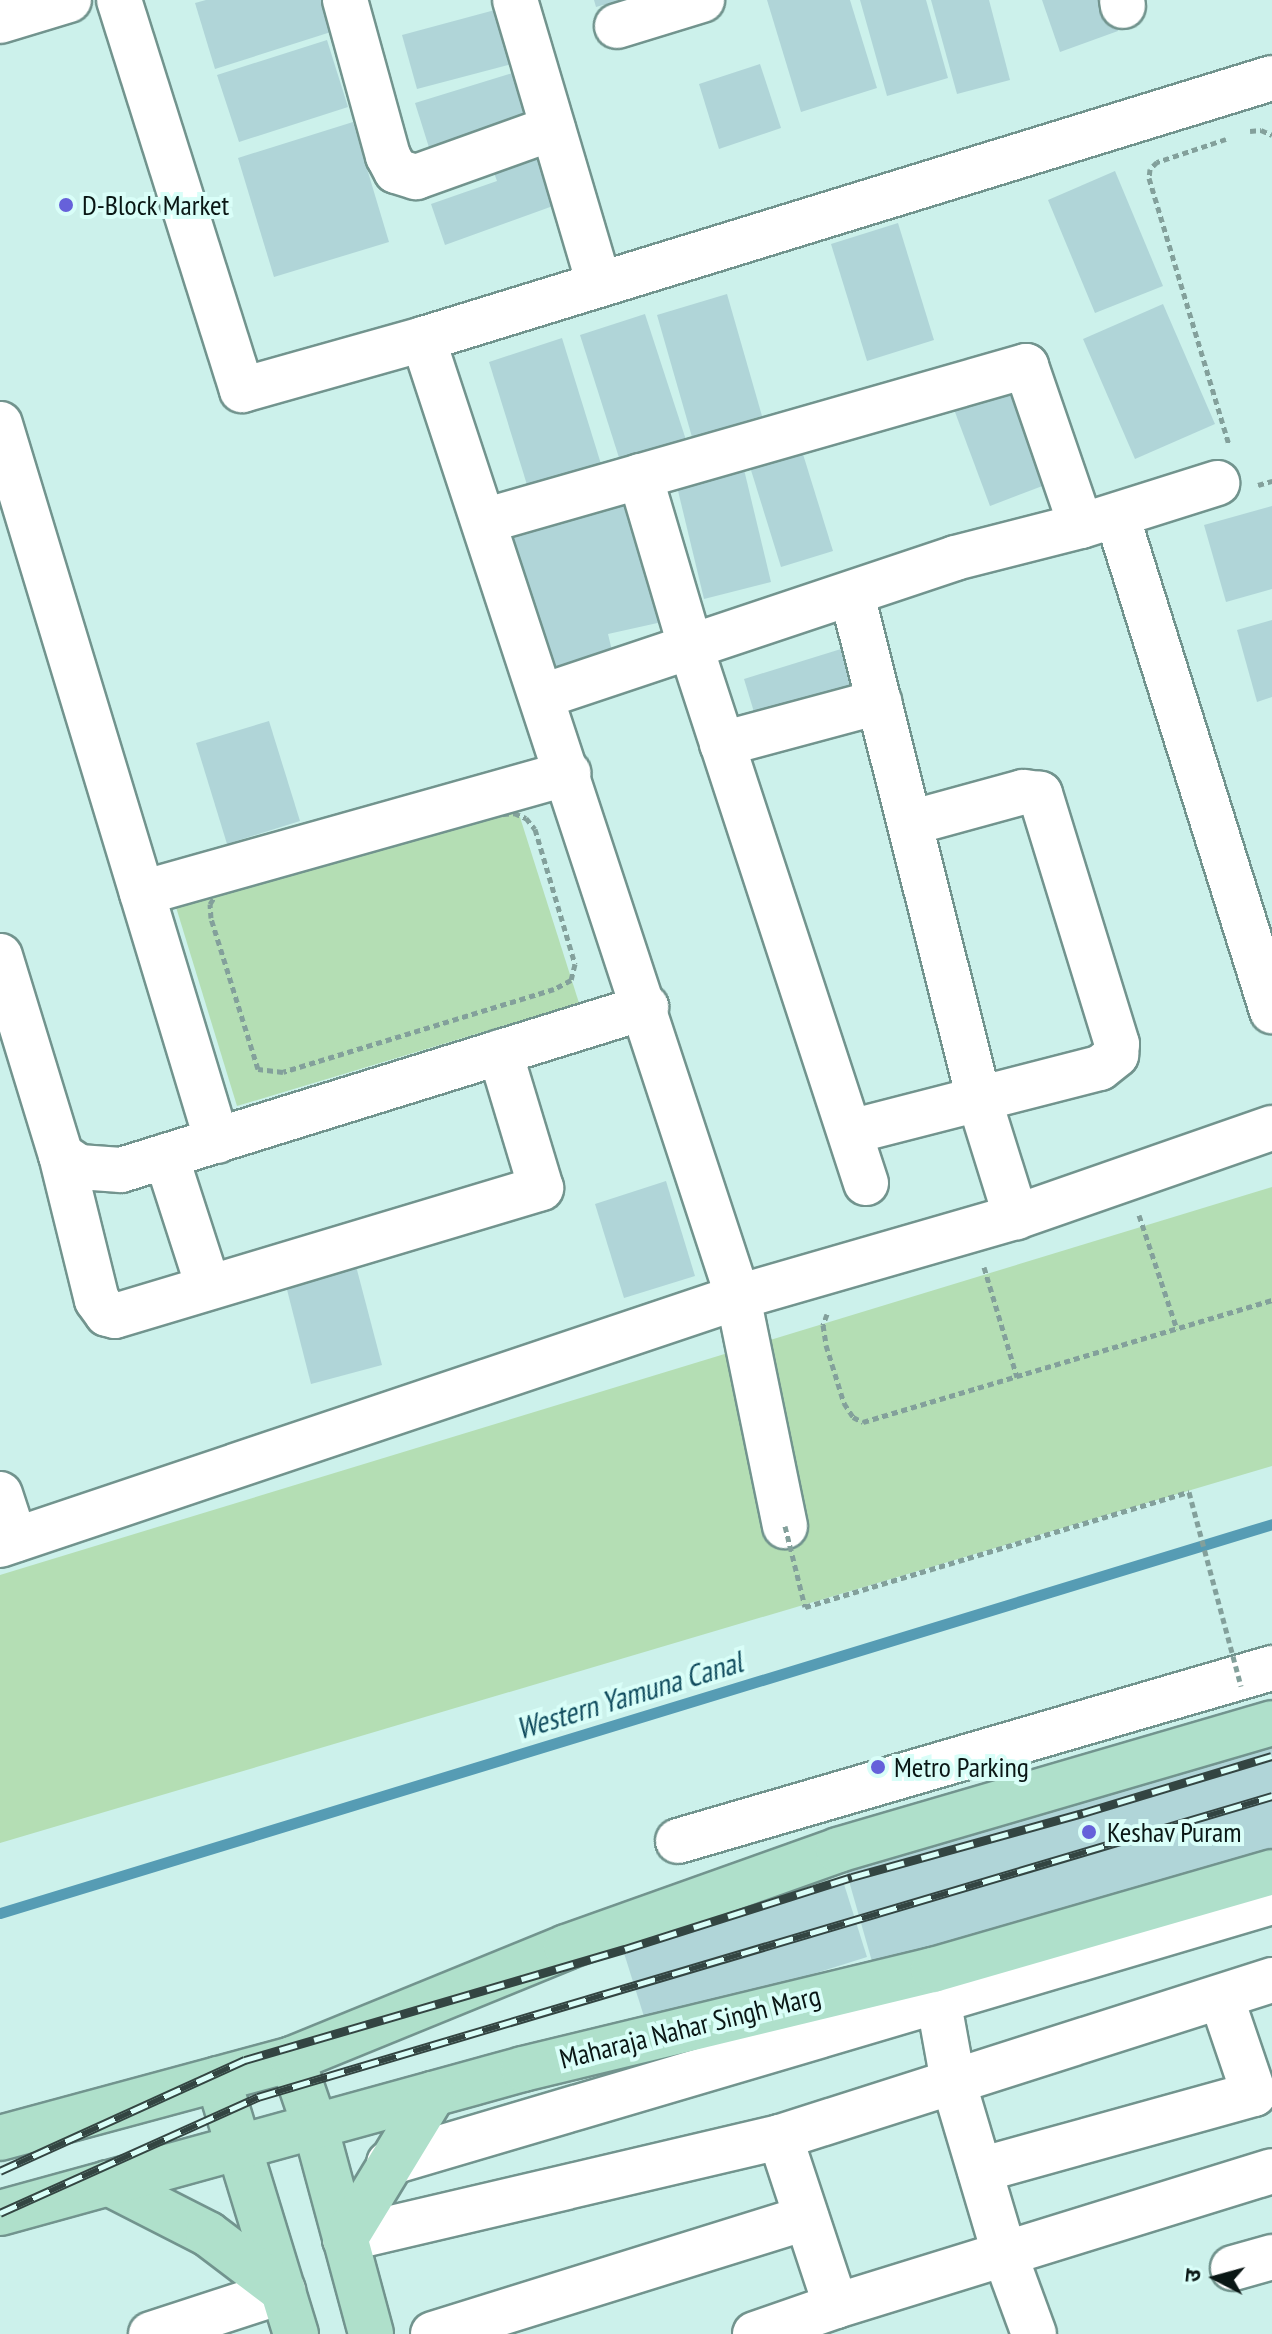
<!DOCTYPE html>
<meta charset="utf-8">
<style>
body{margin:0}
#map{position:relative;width:1272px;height:2334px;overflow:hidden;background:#ccf1eb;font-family:"PT Sans Narrow","Noto Sans Devanagari",sans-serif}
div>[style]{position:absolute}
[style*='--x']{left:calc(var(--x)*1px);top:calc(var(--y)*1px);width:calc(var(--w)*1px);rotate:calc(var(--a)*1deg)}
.green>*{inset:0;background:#b4deb4}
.stream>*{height:11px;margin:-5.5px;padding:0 5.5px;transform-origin:5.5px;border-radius:5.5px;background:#569cb4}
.building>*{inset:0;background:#b0d5d8}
.path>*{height:5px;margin-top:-2.5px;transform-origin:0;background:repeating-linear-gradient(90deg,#83a09b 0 6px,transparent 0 10px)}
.roads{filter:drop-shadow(2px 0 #72948e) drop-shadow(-2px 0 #72948e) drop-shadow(0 2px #72948e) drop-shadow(0 -2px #72948e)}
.minor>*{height:44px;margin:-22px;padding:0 22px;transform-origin:22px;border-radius:22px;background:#fff}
.major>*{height:44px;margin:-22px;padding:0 22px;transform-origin:22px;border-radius:22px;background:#afe0cb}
.rail>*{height:9px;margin-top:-4.5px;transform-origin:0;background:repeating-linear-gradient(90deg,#d9fef8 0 18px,#334542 0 36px);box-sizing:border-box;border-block:2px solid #334542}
.path-bridge>*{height:5px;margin-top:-2.5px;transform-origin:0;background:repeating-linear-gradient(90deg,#83a09b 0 6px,transparent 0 10px)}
.dots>*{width:22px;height:22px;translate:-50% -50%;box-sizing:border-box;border:4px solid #d9fef8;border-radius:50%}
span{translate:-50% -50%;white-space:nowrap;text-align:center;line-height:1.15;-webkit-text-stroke:8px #d9fef8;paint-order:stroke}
.poi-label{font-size:28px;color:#0a1715}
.left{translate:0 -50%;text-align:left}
.street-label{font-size:28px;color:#0a1715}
.water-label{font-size:30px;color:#104c5e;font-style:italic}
.north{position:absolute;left:1176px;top:2238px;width:80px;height:80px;-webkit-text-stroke:6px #d9fef8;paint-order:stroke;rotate:276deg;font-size:22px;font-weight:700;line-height:32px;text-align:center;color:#0a1715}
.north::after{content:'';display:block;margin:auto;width:28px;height:36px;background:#0a1715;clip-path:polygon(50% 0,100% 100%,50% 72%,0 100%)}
</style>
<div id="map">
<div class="green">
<div style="clip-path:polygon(512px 792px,579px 1003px,237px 1106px,172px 894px)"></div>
<div style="clip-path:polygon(1272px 1187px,1272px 1466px,0 1843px,0 1575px)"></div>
</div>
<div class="stream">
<div style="--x:0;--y:1913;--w:1330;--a:-17"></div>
</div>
<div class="building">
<div style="clip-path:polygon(206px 0,324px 0,334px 31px,215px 69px,195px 3px)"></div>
<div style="clip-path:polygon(594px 0,617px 0,617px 1px,596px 7px)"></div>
<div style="clip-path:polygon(767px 0,850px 0,877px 88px,801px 112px)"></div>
<div style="clip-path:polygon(860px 0,926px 0,948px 78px,887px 96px)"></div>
<div style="clip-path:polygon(931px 0,989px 0,1010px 80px,957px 94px)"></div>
<div style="clip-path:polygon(1042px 0,1107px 0,1118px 31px,1060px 52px)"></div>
<div style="clip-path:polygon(506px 7px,520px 62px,417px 89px,402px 35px)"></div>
<div style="clip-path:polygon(327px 40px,348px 107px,239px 142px,217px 75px)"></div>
<div style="clip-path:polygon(760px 64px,781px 128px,719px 149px,699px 84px)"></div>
<div style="clip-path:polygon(519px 71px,535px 125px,432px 157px,415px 103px)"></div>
<div style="clip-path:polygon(353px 122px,389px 242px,274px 277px,238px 158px)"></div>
<div style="clip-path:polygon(543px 143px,564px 202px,445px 245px,431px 204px,497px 181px,490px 162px)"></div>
<div style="clip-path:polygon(1115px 171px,1163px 286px,1095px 313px,1048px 200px)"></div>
<div style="clip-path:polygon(898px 223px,934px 340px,867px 361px,831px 244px)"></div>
<div style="clip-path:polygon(727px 294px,762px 416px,692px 437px,657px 315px)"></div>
<div style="clip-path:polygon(1163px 304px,1215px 424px,1135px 459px,1083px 339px)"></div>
<div style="clip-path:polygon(645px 314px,687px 443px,621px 464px,580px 335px)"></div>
<div style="clip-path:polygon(562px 338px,601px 464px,528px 488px,489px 362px)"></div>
<div style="clip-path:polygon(1015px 380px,1053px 482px,990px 506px,952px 404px)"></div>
<div style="clip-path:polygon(798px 438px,833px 551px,781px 567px,746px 454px)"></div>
<div style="clip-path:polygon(741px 457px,771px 582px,704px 599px,674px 474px)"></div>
<div style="clip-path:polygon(643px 496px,671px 620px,608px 634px,614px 659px,542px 675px,509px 530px)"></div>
<div style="clip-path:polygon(1272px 506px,1272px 589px,1226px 602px,1204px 525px)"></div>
<div style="clip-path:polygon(1272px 620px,1272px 697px,1257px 702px,1237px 630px)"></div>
<div style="clip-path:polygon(841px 649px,854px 693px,757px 722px,744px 679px)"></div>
<div style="clip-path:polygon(269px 721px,300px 821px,227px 844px,196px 743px)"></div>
<div style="clip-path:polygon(666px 1181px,695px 1276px,624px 1298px,595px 1204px)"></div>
<div style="clip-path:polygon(351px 1247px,382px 1365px,311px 1384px,281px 1266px)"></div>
<div style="clip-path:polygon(1272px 1729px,1272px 1864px,877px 1979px,841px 1853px)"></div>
<div style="clip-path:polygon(843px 1881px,867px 1957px,647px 2026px,623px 1950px)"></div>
</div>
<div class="path">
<div style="--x:1250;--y:131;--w:11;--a:-5"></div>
<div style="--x:1261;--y:130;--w:12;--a:24"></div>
<div style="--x:1226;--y:139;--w:73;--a:161.6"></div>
<div style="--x:1157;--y:162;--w:10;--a:135"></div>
<div style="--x:1150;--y:169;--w:9;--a:96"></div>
<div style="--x:1149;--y:178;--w:279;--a:73.3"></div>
<div style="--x:1258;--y:485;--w:15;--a:-16"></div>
<div style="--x:514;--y:813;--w:13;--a:23"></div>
<div style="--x:526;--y:818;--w:14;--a:51"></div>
<div style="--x:535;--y:829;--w:141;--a:73.5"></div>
<div style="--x:575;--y:964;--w:16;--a:104"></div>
<div style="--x:571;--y:980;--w:19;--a:152"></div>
<div style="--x:554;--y:989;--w:283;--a:163"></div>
<div style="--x:283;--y:1072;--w:25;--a:-173"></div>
<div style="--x:258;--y:1069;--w:158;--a:-107.3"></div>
<div style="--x:211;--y:918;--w:14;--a:-94"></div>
<div style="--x:210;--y:904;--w:13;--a:-58"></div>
<div style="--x:217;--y:893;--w:287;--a:-15.8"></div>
<div style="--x:493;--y:815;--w:21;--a:-5"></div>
<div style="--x:1139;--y:1215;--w:120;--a:71.6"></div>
<div style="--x:984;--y:1267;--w:115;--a:73.3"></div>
<div style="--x:827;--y:1314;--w:12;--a:110"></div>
<div style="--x:823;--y:1325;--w:20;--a:81"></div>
<div style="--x:826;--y:1345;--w:61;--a:72.8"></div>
<div style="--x:844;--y:1403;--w:17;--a:57"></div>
<div style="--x:853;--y:1417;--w:11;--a:27"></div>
<div style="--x:863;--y:1422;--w:427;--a:-16.6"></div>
</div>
<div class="roads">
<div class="minor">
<div style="--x:119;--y:0;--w:409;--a:72.5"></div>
<div style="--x:242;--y:390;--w:188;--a:-15.7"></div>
<div style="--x:423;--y:339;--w:888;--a:-17.09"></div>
<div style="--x:345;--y:0;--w:162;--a:74.6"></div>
<div style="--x:388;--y:156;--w:17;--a:62"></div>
<div style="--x:396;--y:171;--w:21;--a:17"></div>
<div style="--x:416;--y:177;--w:145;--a:-19.7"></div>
<div style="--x:515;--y:0;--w:296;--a:73.5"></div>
<div style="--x:1122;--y:0;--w:6;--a:81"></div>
<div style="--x:0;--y:21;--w:72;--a:-16.9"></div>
<div style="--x:617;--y:26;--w:89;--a:-17"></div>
<div style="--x:423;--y:339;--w:1008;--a:71.8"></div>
<div style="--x:738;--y:1297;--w:234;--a:78.4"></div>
<div style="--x:0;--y:424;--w:749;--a:73.16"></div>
<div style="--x:640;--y:476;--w:179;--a:73.5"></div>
<div style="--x:691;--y:648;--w:563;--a:71.89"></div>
<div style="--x:1117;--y:516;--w:519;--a:72.61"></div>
<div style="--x:484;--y:521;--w:564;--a:-15.96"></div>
<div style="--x:1026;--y:366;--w:169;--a:71"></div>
<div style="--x:852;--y:595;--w:520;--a:75.86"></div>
<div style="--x:979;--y:1099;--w:124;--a:72.6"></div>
<div style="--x:543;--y:696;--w:434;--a:-18.5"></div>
<div style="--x:955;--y:558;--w:130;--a:-14.3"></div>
<div style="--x:1081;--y:526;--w:143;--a:-17.5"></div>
<div style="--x:722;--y:744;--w:163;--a:-15"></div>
<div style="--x:142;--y:893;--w:443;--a:-15.7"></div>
<div style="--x:0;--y:956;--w:208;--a:73"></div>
<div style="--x:61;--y:1155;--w:22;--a:34"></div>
<div style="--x:79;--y:1167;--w:42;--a:4.1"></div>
<div style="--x:121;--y:1170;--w:550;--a:-17.25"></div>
<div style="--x:850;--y:1132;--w:258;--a:-14.4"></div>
<div style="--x:1100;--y:1068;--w:21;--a:-39"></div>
<div style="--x:1116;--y:1055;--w:11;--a:-85"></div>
<div style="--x:1117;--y:1044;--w:262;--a:-107.1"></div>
<div style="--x:1040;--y:794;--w:17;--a:-173"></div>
<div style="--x:1023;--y:792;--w:117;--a:164.7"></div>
<div style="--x:61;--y:1155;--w:149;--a:76.1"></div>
<div style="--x:97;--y:1300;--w:17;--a:54"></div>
<div style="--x:107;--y:1314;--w:8;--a:14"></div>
<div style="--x:115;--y:1316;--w:445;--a:-16.7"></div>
<div style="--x:541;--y:1188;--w:142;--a:-106.8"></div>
<div style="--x:166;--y:1156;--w:137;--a:72.1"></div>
<div style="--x:0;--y:1494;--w:48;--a:71.9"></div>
<div style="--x:0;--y:1545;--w:779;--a:-18.57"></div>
<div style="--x:738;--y:1297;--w:289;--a:-16.1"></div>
<div style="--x:1016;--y:1217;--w:271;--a:-19.2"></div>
<div style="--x:678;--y:1841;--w:619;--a:-16.24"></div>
<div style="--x:933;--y:1971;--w:112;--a:79.7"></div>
<div style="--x:953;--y:2081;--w:182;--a:73.4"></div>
<div style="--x:1005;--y:2255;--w:84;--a:69.8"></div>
<div style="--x:780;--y:2137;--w:178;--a:71.7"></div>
<div style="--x:836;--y:2306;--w:456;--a:-17.2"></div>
<div style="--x:389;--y:2163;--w:921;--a:-16.47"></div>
<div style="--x:980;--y:2170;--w:284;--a:-15.5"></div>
<div style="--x:1254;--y:2094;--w:102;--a:-108.8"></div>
<div style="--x:345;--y:2239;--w:447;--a:-13.2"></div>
<div style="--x:780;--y:2137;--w:516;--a:-17.7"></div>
<div style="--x:1233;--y:2268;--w:41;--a:-15.8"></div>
<div style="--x:151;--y:2334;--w:139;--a:-18"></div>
<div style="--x:433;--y:2334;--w:391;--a:-17.3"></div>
<div style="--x:755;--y:2334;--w:86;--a:-19.1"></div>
</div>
<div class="major">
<div style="--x:292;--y:2059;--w:71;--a:71.1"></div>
<div style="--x:315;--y:2126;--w:215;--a:74.9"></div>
<div style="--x:218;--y:2079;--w:267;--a:73"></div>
<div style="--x:0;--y:2138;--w:302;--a:-15.1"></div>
<div style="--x:292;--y:2059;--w:296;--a:-22.2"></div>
<div style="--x:566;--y:1947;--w:289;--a:-19.6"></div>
<div style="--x:838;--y:1850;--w:452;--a:-16.3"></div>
<div style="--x:108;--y:2183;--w:112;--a:27"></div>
<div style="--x:208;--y:2234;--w:94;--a:37.2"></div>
<div style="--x:0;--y:2213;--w:542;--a:-15.39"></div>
<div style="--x:523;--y:2069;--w:422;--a:-13.6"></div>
<div style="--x:933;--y:1970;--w:353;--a:-16.1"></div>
<div style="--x:345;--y:2239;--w:170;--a:-58.7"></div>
</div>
</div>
<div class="rail">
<div style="--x:0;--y:2171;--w:269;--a:-24.4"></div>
<div style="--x:245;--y:2060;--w:396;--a:-16.3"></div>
<div style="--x:625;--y:1949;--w:238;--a:-17.6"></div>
<div style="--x:852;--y:1877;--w:240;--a:-15.5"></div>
<div style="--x:1083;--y:1813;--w:197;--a:-16.8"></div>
<div style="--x:0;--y:2213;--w:283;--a:-24.2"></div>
<div style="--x:258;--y:2097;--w:1058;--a:-16.53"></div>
</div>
<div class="path-bridge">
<div style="--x:785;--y:1526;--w:83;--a:76.1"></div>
<div style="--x:805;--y:1607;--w:401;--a:-16.7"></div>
<div style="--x:1189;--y:1492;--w:201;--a:75"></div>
</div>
<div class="dots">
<div style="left:66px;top:205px;background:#6661da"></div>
<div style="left:878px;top:1767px;background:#6661da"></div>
<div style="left:1089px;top:1832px;background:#6661da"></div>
</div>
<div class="poi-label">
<span class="left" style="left:82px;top:205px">D-Block Market</span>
<span class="left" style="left:894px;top:1767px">Metro Parking</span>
<span class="left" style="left:1107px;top:1832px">Keshav Puram</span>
</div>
<div class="street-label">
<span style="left:690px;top:2027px;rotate:-14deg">Maharaja Nahar Singh Marg</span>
</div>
<div class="water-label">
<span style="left:629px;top:1695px;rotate:-17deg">Western Yamuna Canal</span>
</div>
<div class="north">उ</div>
</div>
